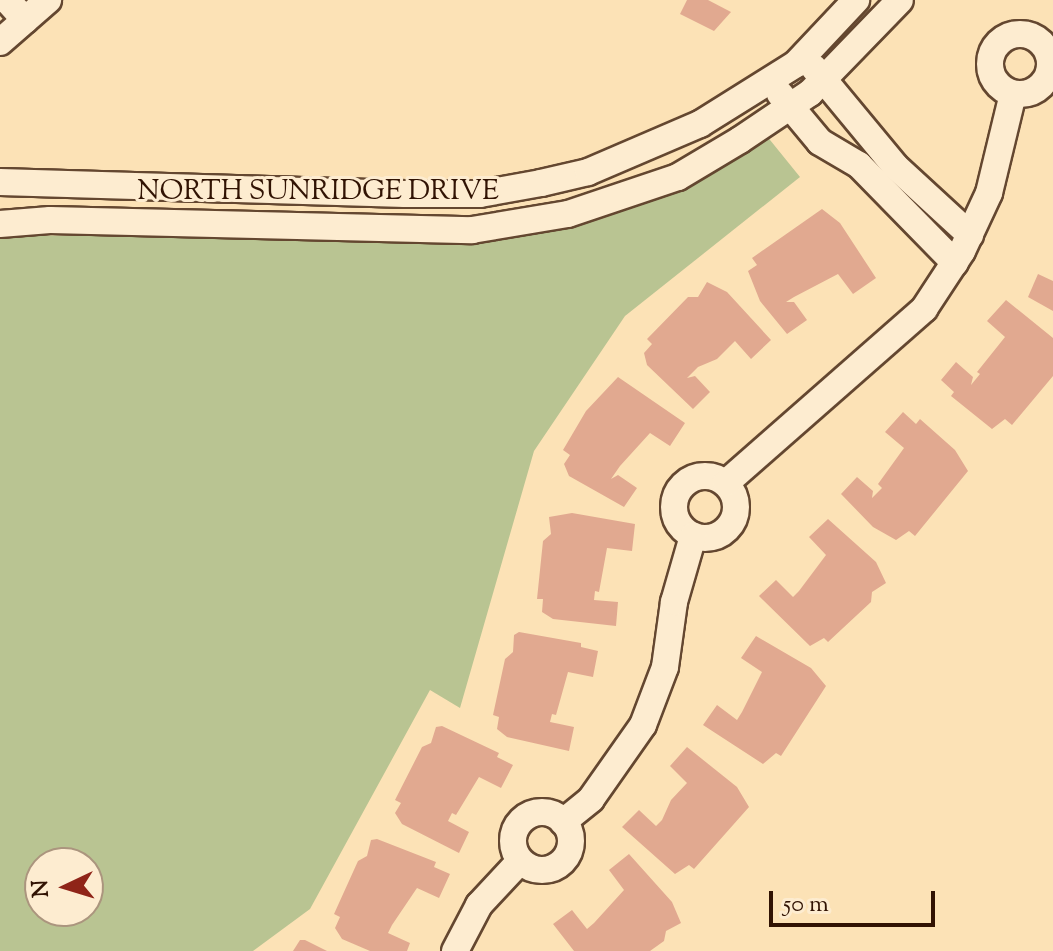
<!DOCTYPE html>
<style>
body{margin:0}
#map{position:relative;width:1053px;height:951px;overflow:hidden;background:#fce2b6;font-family:"Sorts Mill Goudy",serif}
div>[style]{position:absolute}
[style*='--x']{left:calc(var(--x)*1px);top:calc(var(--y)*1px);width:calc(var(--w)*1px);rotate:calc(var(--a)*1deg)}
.green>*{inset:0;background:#b9c492}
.building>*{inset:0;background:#e1a990}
.roads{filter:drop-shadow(2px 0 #644730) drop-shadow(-2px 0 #644730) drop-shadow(0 2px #644730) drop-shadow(0 -2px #644730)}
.minor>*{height:26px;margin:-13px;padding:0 13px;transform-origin:13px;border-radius:13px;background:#fdecd0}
.minor>.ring{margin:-13px;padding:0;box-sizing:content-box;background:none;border:26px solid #fdecd0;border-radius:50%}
span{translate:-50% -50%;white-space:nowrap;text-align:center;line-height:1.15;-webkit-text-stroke:6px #fdecd0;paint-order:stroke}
.street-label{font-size:28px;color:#311303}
.north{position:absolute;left:24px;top:847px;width:80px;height:80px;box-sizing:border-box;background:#fdecd0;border:2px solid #ab957e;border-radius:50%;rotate:266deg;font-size:22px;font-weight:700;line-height:32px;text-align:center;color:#311303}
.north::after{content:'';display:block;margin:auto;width:28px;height:36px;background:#8f2418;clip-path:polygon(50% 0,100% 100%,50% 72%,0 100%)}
.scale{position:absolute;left:769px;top:891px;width:166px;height:36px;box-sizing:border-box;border:4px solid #311303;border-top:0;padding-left:10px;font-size:24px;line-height:28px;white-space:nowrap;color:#311303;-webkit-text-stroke:6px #fdecd0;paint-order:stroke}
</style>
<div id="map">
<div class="green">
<div style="clip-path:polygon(evenodd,766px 135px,800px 177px,625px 316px,534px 451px,460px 708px,430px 690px,310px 909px,253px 951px,0 951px,0 235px,475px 239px,554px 231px,617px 210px,766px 135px,40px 863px,88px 863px,88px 911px,40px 911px,40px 863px)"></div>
</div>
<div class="building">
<div style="clip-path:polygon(687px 0,708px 0,731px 12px,714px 31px,680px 14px)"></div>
<div style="clip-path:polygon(822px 209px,840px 223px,876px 278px,853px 294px,838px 274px,794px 297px,786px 302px,794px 302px,807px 320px,787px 334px,760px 301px,748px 271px,757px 265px,752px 258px)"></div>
<div style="clip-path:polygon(1038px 274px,1053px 281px,1053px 311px,1028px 297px)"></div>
<div style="clip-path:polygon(707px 282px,727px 292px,771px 340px,751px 359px,735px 341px,717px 359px,698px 367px,687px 378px,695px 376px,710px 392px,693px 409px,647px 365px,644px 353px,652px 344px,647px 339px,688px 297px,698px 297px)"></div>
<div style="clip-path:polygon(1006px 300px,1053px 338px,1053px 376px,1012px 425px,1005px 419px,992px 429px,951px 396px,954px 392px,941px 380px,956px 362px,973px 377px,971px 385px,980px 374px,977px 372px,1005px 337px,987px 321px)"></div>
<div style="clip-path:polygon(618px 377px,685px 423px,670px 446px,650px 433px,620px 466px,611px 479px,618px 475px,637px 488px,624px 507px,569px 476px,564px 464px,570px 455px,563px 450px,586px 411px)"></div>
<div style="clip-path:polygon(903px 412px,916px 424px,920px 419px,955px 450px,968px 471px,915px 536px,909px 531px,896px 540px,873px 527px,841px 494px,857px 477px,873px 491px,872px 498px,882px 488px,878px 484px,904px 448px,885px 432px)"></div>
<div style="clip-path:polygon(572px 513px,635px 524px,632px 551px,607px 548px,599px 592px,595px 591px,594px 600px,618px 602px,616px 626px,553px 619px,542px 612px,543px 599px,537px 599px,543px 541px,551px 534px,549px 517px)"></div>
<div style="clip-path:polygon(828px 519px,876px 562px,886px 583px,872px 592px,871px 602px,828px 642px,824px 638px,810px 646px,759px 596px,776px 580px,793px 597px,799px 591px,826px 555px,809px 537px)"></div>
<div style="clip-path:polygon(519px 632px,581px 643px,581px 647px,598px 651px,593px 677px,568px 672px,556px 715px,552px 714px,550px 722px,574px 727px,569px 751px,507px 737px,497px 729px,499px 717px,493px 715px,505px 659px,513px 652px,514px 635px)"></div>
<div style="clip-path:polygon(756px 636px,811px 668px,826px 686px,781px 756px,776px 753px,763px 764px,703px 725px,717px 705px,737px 720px,742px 712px,762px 672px,741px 658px)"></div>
<div style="clip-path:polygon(442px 726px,499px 753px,497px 757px,513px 765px,501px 788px,479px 777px,456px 815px,452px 813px,448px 821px,469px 832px,459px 853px,402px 824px,395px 813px,401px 803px,395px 800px,422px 747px,431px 743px,436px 727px)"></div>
<div style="clip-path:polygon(687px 747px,737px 787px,749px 807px,694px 869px,689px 865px,675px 874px,622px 827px,639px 810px,656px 826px,662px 820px,671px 800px,687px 783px,670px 766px)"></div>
<div style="clip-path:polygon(377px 839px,436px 862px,434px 867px,450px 874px,439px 898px,417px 888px,392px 925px,388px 933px,410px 943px,407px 951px,370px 951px,342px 939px,335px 928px,340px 917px,334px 914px,358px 861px,367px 856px,371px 840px)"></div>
<div style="clip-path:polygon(629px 854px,672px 902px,681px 923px,666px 931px,664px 941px,650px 951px,574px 951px,553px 924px,572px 910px,587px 929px,594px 923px,624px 890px,609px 870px)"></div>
<div style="clip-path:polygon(300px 940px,305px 940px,327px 951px,293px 951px)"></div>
</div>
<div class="roads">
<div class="minor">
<div style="--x:7;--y:0;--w:27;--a:48"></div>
<div class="ring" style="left:990px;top:34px;width:34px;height:34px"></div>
<div style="--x:0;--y:42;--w:64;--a:-41.2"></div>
<div style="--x:814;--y:68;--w:127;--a:50.4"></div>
<div style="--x:895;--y:166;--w:102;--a:42.6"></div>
<div style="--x:780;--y:94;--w:62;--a:50.2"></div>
<div style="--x:820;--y:142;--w:45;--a:30.5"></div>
<div style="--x:859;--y:165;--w:137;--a:45.6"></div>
<div style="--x:0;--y:182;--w:405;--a:1.7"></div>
<div style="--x:405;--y:194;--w:75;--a:0"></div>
<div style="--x:480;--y:194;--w:62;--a:-10.2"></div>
<div style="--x:541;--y:183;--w:48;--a:-13.2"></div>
<div style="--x:588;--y:172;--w:122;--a:-23.2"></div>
<div style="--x:700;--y:124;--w:113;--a:-32"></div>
<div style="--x:796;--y:64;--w:88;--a:-46.8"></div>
<div style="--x:0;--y:224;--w:50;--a:-4.6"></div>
<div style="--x:50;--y:220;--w:422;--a:1.4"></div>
<div style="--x:472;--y:230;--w:97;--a:-9.5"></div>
<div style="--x:568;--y:214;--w:116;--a:-18.6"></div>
<div style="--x:678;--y:177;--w:72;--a:-30.8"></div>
<div style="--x:740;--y:140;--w:84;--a:-33.9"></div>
<div style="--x:810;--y:93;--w:129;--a:-45.9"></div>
<div class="ring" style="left:674px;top:476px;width:36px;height:36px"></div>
<div style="--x:726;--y:483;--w:264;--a:-41.3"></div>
<div style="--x:924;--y:309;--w:69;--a:-56.8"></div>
<div style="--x:962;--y:251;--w:64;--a:-65"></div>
<div style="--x:989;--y:193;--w:102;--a:-76.4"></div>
<div class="ring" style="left:513px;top:812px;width:32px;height:32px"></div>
<div style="--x:563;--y:822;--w:36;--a:-39"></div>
<div style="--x:591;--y:799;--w:90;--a:-54.9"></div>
<div style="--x:643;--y:725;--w:62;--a:-69.2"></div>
<div style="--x:665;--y:667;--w:66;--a:-82.1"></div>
<div style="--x:674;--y:602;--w:69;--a:-73.9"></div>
<div style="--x:455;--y:951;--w:52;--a:-62.4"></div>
<div style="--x:479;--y:905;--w:60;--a:-47"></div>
</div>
</div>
<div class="street-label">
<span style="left:318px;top:192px">NORTH SUNRIDGE DRIVE</span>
</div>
<div class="north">N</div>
<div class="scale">50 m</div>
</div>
